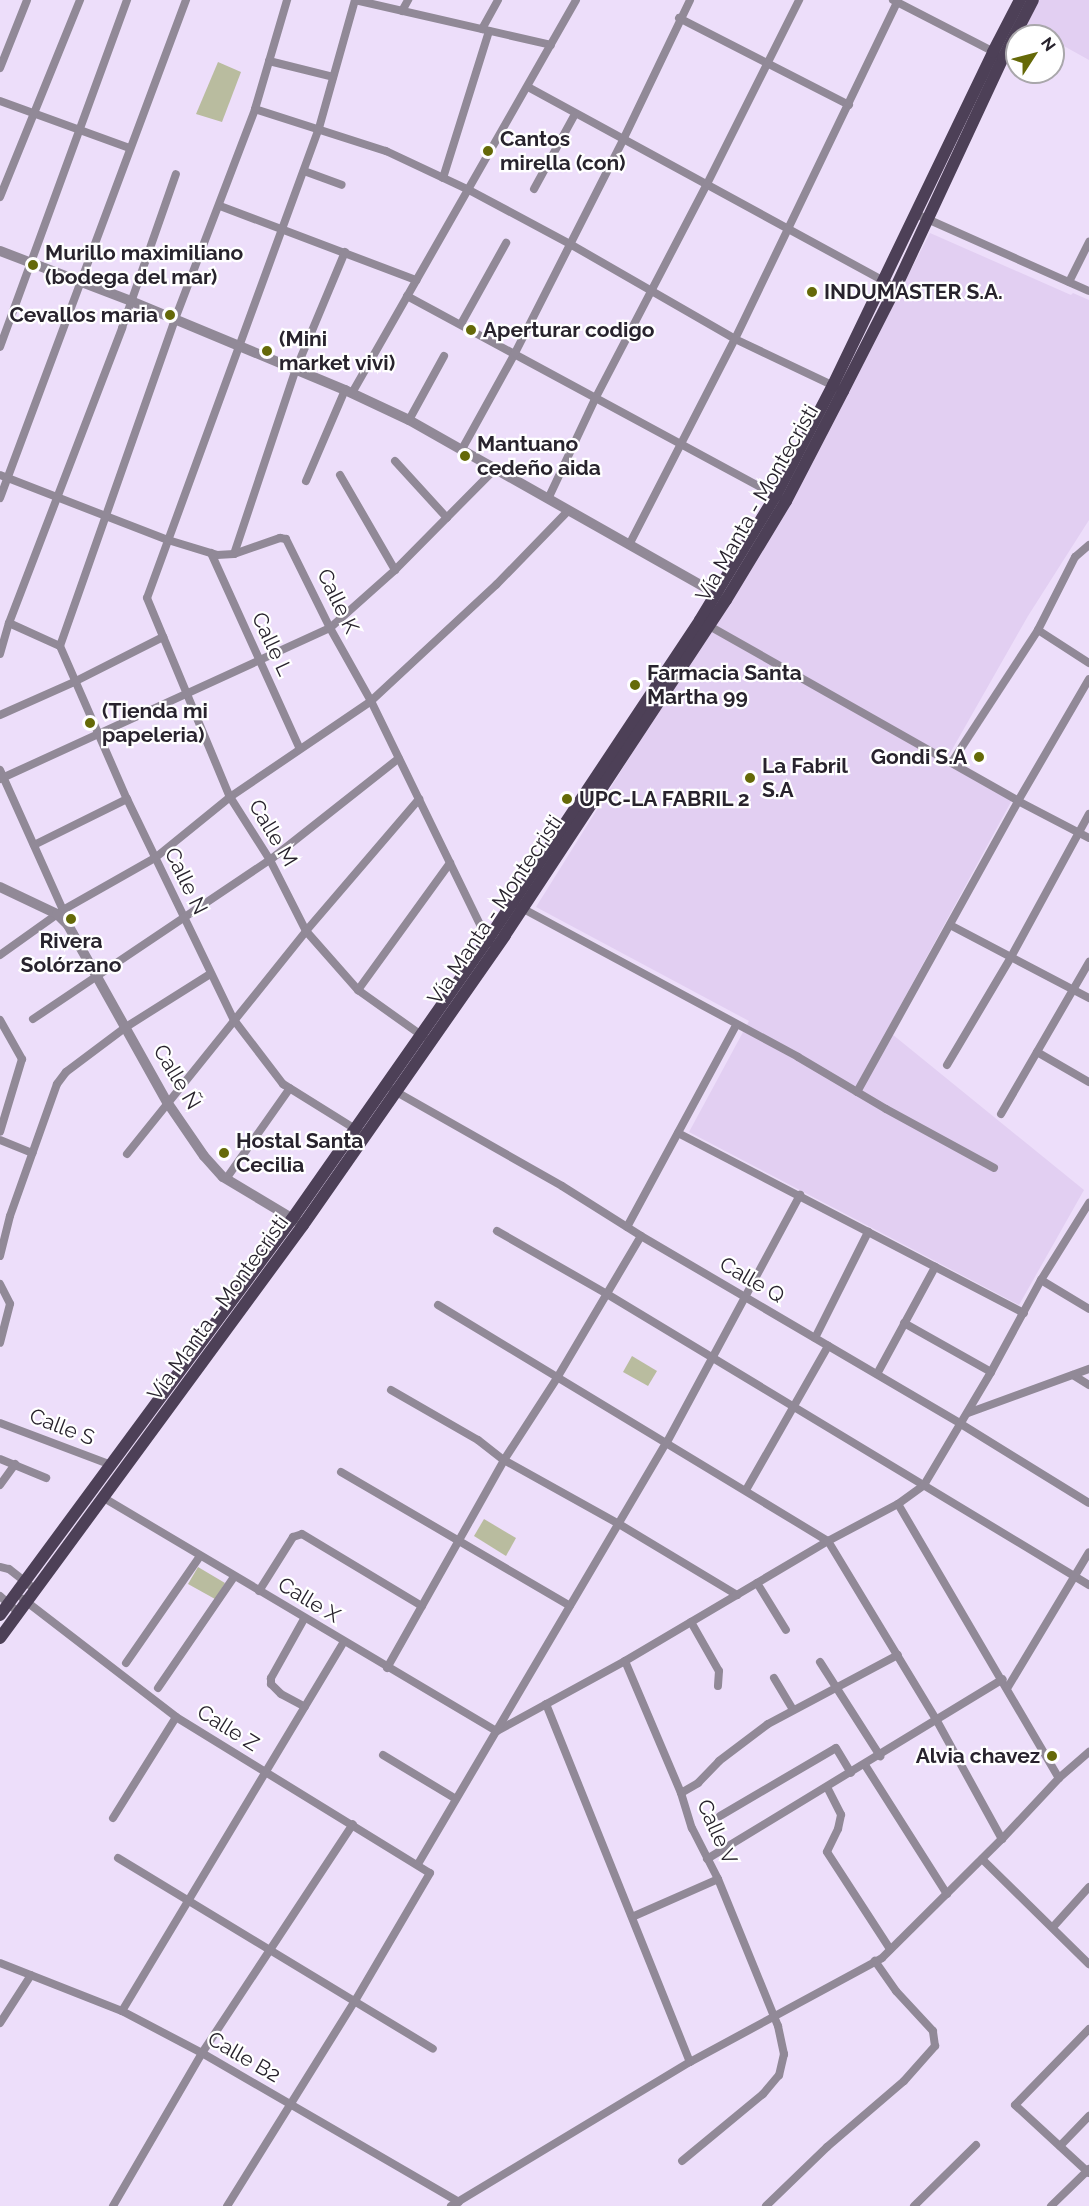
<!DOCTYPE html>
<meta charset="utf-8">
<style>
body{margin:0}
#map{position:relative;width:1089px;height:2206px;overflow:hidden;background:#eddefa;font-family:Raleway,sans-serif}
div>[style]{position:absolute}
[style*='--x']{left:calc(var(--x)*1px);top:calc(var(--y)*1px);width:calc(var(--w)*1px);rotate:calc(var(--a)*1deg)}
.built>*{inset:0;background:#e2cff2}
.green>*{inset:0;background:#b9bc9f}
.minor>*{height:8px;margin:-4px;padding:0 4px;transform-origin:4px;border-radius:4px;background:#918997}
.tertiary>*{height:10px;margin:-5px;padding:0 5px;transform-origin:5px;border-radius:5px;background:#918997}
.primary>*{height:12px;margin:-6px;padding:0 6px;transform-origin:6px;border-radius:6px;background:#4d4057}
.dots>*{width:16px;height:16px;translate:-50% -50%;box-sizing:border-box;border:3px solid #fff;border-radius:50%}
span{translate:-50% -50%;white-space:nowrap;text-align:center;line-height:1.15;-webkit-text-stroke:4.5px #fff;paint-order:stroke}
.poi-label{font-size:21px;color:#28232d;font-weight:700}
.left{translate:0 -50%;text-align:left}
.right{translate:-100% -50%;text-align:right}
.street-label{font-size:21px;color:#28232d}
.north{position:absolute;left:1005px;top:24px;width:60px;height:60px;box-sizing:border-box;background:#fff;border:2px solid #a9a7ab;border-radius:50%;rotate:54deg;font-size:16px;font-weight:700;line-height:24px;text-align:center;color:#28232d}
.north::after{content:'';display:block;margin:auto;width:21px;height:27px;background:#656908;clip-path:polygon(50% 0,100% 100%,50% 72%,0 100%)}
</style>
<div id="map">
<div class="built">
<div style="clip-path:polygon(1039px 0,1089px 0,1089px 60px,1053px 40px,1053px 36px,1046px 36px,1024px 24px)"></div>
<div style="clip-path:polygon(930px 233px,1071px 295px,1073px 293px,1089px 300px,1089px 520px,1028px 616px,945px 762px,1012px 800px,887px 1030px,1084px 1190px,1019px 1305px,689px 1132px,749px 1021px,536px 907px,798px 488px)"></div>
</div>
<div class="green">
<div style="clip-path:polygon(218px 62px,241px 72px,222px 122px,196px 114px)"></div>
<div style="clip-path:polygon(632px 1356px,657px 1371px,648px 1386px,623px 1372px)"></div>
<div style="clip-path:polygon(484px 1519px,516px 1538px,506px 1556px,474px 1536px)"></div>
<div style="clip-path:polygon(198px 1567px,225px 1583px,215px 1599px,188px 1584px)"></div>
</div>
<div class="minor">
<div style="--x:355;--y:0;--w:133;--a:105.7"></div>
<div style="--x:319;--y:128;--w:500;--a:110.1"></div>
<div style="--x:147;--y:598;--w:216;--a:67.4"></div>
<div style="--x:230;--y:797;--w:75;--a:57.6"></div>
<div style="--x:270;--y:860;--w:80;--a:63.1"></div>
<div style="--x:306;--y:931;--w:79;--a:48.6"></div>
<div style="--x:358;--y:990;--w:81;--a:35.5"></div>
<div style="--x:355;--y:0;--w:201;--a:12.9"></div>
<div style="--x:893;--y:0;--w:118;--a:27.2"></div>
<div style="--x:402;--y:11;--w:13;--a:-61"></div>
<div style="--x:679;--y:18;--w:191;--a:27.1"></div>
<div style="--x:482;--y:29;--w:33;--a:-61"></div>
<div style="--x:269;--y:61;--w:66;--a:14"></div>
<div style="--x:0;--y:68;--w:73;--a:-68.3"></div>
<div style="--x:528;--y:87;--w:410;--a:28.6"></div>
<div style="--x:0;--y:101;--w:137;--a:20"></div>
<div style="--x:255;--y:109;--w:138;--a:17.8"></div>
<div style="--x:386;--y:151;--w:92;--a:25.2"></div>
<div style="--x:469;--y:190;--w:115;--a:28.1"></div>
<div style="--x:570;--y:244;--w:190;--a:29.9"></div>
<div style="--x:735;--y:339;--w:114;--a:25.4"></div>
<div style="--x:304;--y:171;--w:40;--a:20.2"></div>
<div style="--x:443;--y:178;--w:154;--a:-72.6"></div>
<div style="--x:534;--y:189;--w:85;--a:-61.3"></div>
<div style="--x:0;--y:197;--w:213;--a:-67.9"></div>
<div style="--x:220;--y:206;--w:210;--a:20.7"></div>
<div style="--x:916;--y:214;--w:189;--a:24"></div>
<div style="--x:1069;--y:282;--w:45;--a:-63.4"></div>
<div style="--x:407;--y:296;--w:424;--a:28.4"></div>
<div style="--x:461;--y:324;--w:93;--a:-60.9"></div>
<div style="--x:0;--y:347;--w:370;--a:-69.9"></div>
<div style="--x:352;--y:393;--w:452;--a:-60.3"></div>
<div style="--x:409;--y:420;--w:73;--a:-61.3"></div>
<div style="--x:461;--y:451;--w:112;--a:-61.1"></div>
<div style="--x:515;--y:353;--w:239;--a:-63.1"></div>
<div style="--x:623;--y:140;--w:155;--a:-64.4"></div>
<div style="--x:395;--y:461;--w:77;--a:47.6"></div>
<div style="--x:0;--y:475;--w:180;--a:21.2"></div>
<div style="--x:168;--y:540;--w:51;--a:17"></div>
<div style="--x:217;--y:555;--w:17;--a:-3"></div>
<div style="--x:234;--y:554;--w:49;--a:-19.2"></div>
<div style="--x:280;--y:538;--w:6;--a:9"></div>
<div style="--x:286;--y:539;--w:99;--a:63.7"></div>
<div style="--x:330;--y:628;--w:84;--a:60.7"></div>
<div style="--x:371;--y:701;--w:269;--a:64"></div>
<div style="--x:340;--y:475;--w:110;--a:59.9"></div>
<div style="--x:306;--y:481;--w:99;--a:-66.8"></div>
<div style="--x:0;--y:498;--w:532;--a:-69.52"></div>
<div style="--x:548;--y:499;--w:110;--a:-64.8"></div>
<div style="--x:595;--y:399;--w:242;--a:-62.5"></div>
<div style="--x:707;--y:184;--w:206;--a:-63.4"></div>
<div style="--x:629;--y:545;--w:232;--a:-62.8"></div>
<div style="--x:735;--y:339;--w:374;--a:-64.3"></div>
<div style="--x:1089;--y:545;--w:18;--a:139"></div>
<div style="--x:1075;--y:557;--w:82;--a:116.9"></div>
<div style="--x:1038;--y:630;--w:61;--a:32.9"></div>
<div style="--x:211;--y:553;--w:215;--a:65.6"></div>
<div style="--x:234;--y:554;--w:195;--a:-71.5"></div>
<div style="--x:296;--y:369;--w:127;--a:-67.3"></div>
<div style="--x:9;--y:623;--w:56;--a:24.3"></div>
<div style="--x:60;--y:646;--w:167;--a:66.4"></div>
<div style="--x:127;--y:799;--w:246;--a:64.2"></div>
<div style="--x:234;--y:1020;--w:81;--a:52.6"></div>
<div style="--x:283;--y:1084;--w:91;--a:31.9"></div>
<div style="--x:704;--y:623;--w:361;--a:29.5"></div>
<div style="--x:1018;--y:801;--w:80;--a:27.5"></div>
<div style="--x:60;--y:646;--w:347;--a:-70.6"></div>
<div style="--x:175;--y:319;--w:225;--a:-69.1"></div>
<div style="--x:255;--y:109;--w:114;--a:-73.6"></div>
<div style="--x:0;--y:654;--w:32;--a:-74"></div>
<div style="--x:9;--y:623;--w:316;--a:-69"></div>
<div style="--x:122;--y:328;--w:163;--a:-70.7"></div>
<div style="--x:0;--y:715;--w:81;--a:-24"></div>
<div style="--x:74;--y:682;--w:100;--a:-26.8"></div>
<div style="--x:952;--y:762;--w:158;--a:-56.9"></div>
<div style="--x:0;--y:770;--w:154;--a:65.8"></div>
<div style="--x:0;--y:779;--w:363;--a:-24.6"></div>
<div style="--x:330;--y:628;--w:87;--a:-41.7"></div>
<div style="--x:395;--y:570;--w:142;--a:-45.3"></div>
<div style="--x:34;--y:845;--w:104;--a:-26.3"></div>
<div style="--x:518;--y:906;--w:318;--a:28.3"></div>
<div style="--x:798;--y:1057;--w:102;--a:30.6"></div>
<div style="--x:886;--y:1109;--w:123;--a:28.6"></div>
<div style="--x:950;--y:925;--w:157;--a:27.7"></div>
<div style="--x:0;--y:955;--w:77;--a:-35.5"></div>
<div style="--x:63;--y:910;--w:106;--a:-29.5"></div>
<div style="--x:155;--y:858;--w:97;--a:-39.1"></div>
<div style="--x:230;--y:797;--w:171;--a:-34.2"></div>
<div style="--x:371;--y:701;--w:171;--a:-42.9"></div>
<div style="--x:496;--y:585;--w:103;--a:-45.8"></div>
<div style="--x:358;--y:990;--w:157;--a:-54.1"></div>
<div style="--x:33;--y:1019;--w:285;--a:-33.9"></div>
<div style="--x:270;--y:860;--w:164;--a:-38.3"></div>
<div style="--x:0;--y:1020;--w:45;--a:60.6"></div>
<div style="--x:22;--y:1059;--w:76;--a:106.8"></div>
<div style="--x:1037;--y:1052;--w:60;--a:30"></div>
<div style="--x:947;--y:1065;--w:126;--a:-59.3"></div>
<div style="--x:1011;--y:957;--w:163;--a:-61.4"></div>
<div style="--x:393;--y:1090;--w:194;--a:29.6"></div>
<div style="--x:562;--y:1186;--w:93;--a:32.3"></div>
<div style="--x:641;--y:1236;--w:371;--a:30.4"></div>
<div style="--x:961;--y:1424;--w:150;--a:31.7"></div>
<div style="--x:857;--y:1092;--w:333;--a:-61"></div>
<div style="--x:1018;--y:801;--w:141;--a:-59.8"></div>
<div style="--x:1001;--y:1114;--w:176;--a:-59.9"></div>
<div style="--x:678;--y:1133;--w:390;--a:27.5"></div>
<div style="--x:0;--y:1140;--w:35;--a:22"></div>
<div style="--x:127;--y:1154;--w:286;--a:-51.2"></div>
<div style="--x:306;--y:931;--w:174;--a:-49.4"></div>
<div style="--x:226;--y:1179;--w:111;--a:-54.9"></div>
<div style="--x:627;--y:1227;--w:230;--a:-61.6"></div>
<div style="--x:497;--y:1231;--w:127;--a:29.8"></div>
<div style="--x:607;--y:1294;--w:563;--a:31.12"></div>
<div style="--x:0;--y:1256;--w:41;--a:-76"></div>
<div style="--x:10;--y:1216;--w:140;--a:-70.4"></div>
<div style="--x:57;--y:1084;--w:15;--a:-53"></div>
<div style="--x:66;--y:1072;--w:75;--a:-36.9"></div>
<div style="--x:126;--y:1027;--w:99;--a:-32.2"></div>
<div style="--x:1041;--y:1280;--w:56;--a:31.1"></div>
<div style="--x:0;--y:1284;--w:22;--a:63"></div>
<div style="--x:10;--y:1304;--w:40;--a:104.4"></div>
<div style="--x:438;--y:1305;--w:456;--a:31.2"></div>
<div style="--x:828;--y:1541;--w:210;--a:58.8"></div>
<div style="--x:937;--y:1721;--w:135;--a:61.2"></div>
<div style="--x:904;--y:1323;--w:100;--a:29.4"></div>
<div style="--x:815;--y:1338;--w:119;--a:-63.4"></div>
<div style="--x:877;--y:1374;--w:122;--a:-61.5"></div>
<div style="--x:1073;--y:1375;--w:19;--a:32"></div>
<div style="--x:391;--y:1390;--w:100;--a:29.9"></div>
<div style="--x:478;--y:1440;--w:33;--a:38"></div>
<div style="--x:504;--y:1460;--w:132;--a:29.1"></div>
<div style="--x:619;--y:1524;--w:138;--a:31"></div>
<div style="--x:968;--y:1413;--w:129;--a:-20"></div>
<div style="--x:0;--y:1423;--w:119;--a:20.7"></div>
<div style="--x:0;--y:1459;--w:50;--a:22.4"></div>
<div style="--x:341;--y:1472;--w:265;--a:30.3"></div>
<div style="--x:0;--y:1485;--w:26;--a:-54"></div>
<div style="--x:746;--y:1490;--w:166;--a:-60.3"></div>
<div style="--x:104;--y:1498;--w:457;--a:30.7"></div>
<div style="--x:497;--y:1731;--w:146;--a:-28.7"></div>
<div style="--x:625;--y:1661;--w:236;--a:-30.6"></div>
<div style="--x:828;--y:1541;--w:79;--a:-27.9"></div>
<div style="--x:898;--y:1504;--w:32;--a:-36"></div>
<div style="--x:924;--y:1485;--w:131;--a:-59.3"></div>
<div style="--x:991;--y:1372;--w:105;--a:-61.5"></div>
<div style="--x:1041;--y:1280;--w:91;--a:-58.1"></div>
<div style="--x:898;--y:1504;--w:318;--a:59.6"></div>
<div style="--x:0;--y:1567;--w:9;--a:13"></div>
<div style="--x:9;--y:1569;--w:33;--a:38"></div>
<div style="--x:757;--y:1583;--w:55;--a:58.3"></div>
<div style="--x:259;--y:1591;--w:64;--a:-57.8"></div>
<div style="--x:293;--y:1537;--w:9;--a:-18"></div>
<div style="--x:302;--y:1534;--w:140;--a:31"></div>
<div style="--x:0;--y:1596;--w:24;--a:42"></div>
<div style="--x:23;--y:1599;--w:193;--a:37.6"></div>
<div style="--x:176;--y:1717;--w:298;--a:31.6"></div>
<div style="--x:430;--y:1873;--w:146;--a:120.4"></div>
<div style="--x:356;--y:1999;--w:244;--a:121.9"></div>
<div style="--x:304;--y:1619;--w:68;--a:119.2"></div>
<div style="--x:271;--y:1678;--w:6;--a:90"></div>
<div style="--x:271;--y:1684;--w:14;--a:45"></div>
<div style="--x:281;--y:1694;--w:27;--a:28"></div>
<div style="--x:691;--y:1622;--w:56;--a:60.3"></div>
<div style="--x:719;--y:1671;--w:15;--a:94"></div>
<div style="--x:625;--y:1661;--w:143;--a:67"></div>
<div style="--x:681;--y:1793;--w:37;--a:73"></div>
<div style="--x:692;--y:1828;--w:57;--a:63"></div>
<div style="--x:718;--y:1879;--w:159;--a:67.8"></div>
<div style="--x:778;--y:2026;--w:29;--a:78"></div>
<div style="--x:784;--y:2054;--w:22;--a:103"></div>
<div style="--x:779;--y:2075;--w:25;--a:130"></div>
<div style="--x:763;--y:2094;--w:105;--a:140.4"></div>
<div style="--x:820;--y:1662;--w:112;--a:57.4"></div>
<div style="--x:126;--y:1663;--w:130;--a:-55.3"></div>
<div style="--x:387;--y:1668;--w:239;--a:-60.6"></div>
<div style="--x:504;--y:1460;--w:98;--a:-57.1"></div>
<div style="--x:557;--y:1378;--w:165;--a:-59.4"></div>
<div style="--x:774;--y:1678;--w:37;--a:59"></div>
<div style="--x:1008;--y:1687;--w:157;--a:-59"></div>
<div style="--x:158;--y:1688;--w:135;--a:-55.6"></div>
<div style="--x:546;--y:1704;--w:386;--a:68.1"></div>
<div style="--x:383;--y:1755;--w:85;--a:31.1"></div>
<div style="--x:865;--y:1765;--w:153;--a:57.6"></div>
<div style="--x:827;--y:1787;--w:31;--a:63"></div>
<div style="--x:841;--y:1815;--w:14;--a:102"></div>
<div style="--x:838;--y:1829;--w:25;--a:116"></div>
<div style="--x:827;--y:1852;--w:116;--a:57"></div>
<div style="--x:681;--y:1793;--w:20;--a:-30"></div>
<div style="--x:698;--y:1783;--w:30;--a:-46"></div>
<div style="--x:719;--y:1761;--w:61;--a:-37.1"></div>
<div style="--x:768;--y:1724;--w:147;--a:-28"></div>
<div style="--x:720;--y:1816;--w:134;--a:-30.4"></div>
<div style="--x:836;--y:1748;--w:29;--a:59"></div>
<div style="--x:113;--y:1818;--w:119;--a:-58"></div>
<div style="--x:118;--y:1858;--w:368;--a:31.2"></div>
<div style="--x:707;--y:1859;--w:346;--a:-31.3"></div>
<div style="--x:982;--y:1859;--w:150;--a:44.5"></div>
<div style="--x:418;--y:1864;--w:490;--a:-59.5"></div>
<div style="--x:667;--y:1442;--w:281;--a:-61.7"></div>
<div style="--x:632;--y:1917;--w:94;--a:-23.8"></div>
<div style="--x:1053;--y:1927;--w:54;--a:-48"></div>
<div style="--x:0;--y:1963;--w:131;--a:21.5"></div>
<div style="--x:122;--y:2011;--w:90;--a:27.7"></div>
<div style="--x:202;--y:2053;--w:297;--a:30.1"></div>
<div style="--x:122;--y:2011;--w:431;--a:-59"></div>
<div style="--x:0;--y:2023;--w:57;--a:-57.1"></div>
<div style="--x:1089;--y:2029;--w:106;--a:134.2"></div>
<div style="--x:1015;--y:2105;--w:100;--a:42.6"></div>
<div style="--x:1060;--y:2146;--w:42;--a:-46"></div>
<div style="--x:113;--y:2206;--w:177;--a:-59.8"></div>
<div style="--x:202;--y:2053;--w:274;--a:-56.6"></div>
<div style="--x:451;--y:2206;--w:279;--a:-31.1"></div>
<div style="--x:690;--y:2062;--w:218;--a:-28.4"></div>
<div style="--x:882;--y:1958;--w:169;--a:-44.8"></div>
<div style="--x:1002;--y:1839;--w:83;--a:-46.9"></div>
<div style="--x:1059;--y:1778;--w:40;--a:-41"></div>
<div style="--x:766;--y:2206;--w:85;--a:-44"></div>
<div style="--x:827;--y:2147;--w:101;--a:-40.6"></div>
<div style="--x:904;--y:2081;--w:47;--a:-48.5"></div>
<div style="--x:935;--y:2046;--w:15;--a:-98"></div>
<div style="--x:933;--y:2031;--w:54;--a:-132.8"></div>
<div style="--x:896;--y:1991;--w:37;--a:-125"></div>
<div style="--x:914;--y:2206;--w:87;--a:-44.5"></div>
<div style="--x:1051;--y:2206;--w:53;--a:-44.2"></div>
</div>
<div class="tertiary">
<div style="--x:0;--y:251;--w:140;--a:20.9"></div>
<div style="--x:131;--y:301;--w:232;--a:22.6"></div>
<div style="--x:345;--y:390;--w:71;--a:25.1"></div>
<div style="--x:409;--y:420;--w:361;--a:29.5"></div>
<div style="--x:0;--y:887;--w:63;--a:25.3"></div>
<div style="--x:57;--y:914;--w:16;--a:45"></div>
<div style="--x:68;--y:925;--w:203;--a:60.8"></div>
<div style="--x:167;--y:1102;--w:65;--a:55.6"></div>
<div style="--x:204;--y:1156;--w:28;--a:48"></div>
<div style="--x:223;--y:1177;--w:90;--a:30.9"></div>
</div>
<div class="primary">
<div style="--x:0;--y:1615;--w:492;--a:-53.6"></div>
<div style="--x:292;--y:1219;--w:340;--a:-55"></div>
<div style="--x:487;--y:941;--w:385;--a:-56.4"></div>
<div style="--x:700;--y:620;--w:146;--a:-58.7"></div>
<div style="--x:776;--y:495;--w:124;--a:-62.6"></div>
<div style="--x:833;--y:385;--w:369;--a:-64.3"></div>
<div style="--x:993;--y:52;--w:59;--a:-62.6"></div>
<div style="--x:0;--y:1638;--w:512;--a:-53.73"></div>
<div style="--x:303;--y:1225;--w:353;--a:-55.1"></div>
<div style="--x:505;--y:935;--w:401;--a:-56.6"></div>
<div style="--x:726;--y:600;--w:116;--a:-58.8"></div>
<div style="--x:786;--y:501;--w:124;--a:-62.6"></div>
<div style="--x:843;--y:391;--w:117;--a:-63"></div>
<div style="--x:896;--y:287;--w:253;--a:-65"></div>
<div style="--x:1003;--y:58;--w:65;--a:-62.7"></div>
</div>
<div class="dots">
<div style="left:488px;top:151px;background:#656908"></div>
<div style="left:33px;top:265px;background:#656908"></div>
<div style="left:812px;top:292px;background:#656908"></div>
<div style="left:170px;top:315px;background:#656908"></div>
<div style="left:471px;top:330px;background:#656908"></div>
<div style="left:267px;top:351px;background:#656908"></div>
<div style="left:465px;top:456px;background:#656908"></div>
<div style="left:635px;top:685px;background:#656908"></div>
<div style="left:90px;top:723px;background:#656908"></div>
<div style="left:979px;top:757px;background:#656908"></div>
<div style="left:750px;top:778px;background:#656908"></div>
<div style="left:567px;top:799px;background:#656908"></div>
<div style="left:71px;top:919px;background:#656908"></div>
<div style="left:224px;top:1153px;background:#656908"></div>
<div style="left:1052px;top:1756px;background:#656908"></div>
</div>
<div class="poi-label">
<span class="left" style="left:500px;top:151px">Cantos<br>mirella (con)</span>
<span class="left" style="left:45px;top:265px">Murillo maximiliano<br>(bodega del mar)</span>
<span class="left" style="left:824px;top:292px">INDUMASTER S.A.</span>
<span class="right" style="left:158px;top:315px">Cevallos maria</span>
<span class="left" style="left:483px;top:330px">Aperturar codigo</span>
<span class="left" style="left:279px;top:351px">(Mini<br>market vivi)</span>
<span class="left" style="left:477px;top:456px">Mantuano<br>cedeño aida</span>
<span class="left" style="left:647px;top:685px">Farmacia Santa<br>Martha 99</span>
<span class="left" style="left:102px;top:723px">(Tienda mi<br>papeleria)</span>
<span class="right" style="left:967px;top:757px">Gondi S.A</span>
<span class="left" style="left:762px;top:778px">La Fabril<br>S.A</span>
<span class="left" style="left:579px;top:799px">UPC-LA FABRIL 2</span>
<span style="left:71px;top:953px">Rivera<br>Solórzano</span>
<span class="left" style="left:236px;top:1153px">Hostal Santa<br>Cecilia</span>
<span class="right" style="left:1040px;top:1756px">Alvia chavez</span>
</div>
<div class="street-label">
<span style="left:757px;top:503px;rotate:-60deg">Vía Manta - Montecristi</span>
<span style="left:338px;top:601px;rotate:64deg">Calle K</span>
<span style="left:272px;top:644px;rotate:65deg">Calle L</span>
<span style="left:273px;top:833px;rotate:59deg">Calle M</span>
<span style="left:186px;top:881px;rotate:64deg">Calle N</span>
<span style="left:495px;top:910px;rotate:-56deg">Vía Manta - Montecristi</span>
<span style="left:177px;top:1077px;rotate:59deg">Calle Ñ</span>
<span style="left:752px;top:1280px;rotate:30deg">Calle Q</span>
<span style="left:218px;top:1308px;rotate:-54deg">Vía Manta - Montecristi</span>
<span style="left:62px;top:1427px;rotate:21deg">Calle S</span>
<span style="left:309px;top:1600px;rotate:31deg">Calle X</span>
<span style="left:228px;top:1728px;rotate:32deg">Calle Z</span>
<span style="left:717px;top:1832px;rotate:66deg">Calle V</span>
<span style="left:244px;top:2057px;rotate:30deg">Calle B2</span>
</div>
<div class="north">N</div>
</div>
